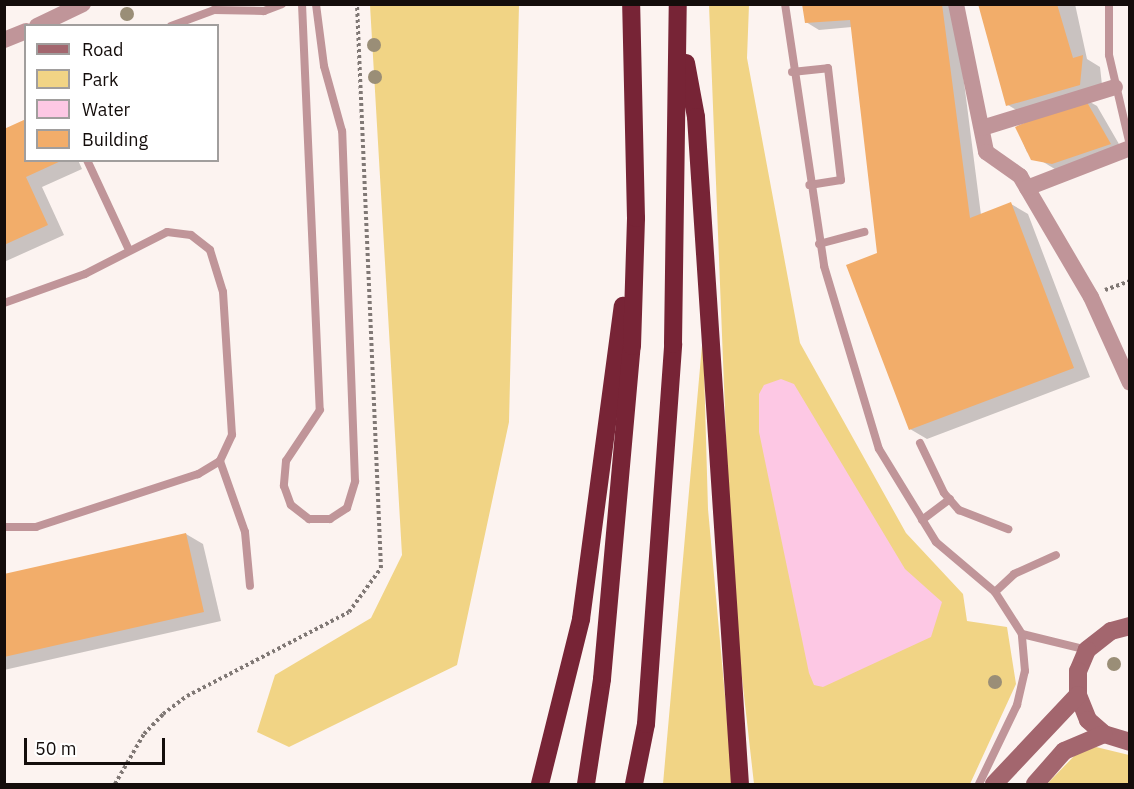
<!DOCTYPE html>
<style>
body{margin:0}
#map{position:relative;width:1134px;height:789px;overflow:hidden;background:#fcf3f0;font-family:"IBM Plex Sans",sans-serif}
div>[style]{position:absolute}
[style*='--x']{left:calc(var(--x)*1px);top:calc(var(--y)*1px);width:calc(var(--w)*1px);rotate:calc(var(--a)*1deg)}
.green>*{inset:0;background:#f1d485}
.water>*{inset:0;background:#fdc8e4}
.shadow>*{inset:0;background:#0003}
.building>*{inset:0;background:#f2ad6a}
.path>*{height:4px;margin-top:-2px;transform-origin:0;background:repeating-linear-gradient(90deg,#807875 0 3px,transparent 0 6px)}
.lane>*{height:8px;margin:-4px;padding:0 4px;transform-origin:4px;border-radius:4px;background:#c09599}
.street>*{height:16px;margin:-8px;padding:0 8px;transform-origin:8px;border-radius:8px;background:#c09599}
.secondary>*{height:18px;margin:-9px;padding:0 9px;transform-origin:9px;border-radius:9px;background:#a3666e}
.highway>*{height:18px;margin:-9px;padding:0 9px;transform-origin:9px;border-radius:9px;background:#772436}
.trees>*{width:14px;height:14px;margin:-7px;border-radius:50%;background:#9a8e77}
span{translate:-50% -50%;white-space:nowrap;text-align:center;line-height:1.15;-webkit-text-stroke:4.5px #fff;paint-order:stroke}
.frame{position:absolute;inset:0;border:6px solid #140d0b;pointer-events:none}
.legend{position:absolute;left:24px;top:24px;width:195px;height:138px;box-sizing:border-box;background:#fff;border:2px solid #a19e9d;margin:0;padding:8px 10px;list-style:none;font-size:18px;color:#140d0b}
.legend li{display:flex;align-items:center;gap:12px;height:30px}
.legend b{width:30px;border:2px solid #a19e9d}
.scale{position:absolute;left:24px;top:738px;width:141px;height:27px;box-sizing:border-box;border:3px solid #140d0b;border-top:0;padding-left:8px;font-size:18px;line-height:21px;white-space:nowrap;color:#140d0b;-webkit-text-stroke:4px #fff;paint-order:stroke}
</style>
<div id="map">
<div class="green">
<div style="clip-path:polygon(370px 5px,519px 5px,509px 422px,457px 665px,289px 747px,257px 732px,275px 675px,371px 618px,402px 555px)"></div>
<div style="clip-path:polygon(709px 5px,749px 5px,747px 58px,800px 343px,906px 533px,963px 594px,967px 621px,1007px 627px,1016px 684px,970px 784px,754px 784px,732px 589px)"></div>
<div style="clip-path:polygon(703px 334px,708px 509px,733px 784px,663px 784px)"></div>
<div style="clip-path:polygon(1096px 747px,1129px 755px,1129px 784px,1047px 784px,1079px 751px)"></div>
</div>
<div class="water">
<div style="clip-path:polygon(781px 379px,794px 384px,905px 569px,942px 602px,931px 637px,823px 687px,814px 685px,809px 673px,759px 432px,759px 394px,764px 385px)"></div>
</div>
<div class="shadow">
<div style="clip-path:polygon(804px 4px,954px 4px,981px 215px,1011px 204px,1028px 214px,1090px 377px,927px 439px,910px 429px,852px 27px,819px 30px,806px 22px)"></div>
<div style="clip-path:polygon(979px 4px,1075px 4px,1087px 59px,1100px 67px,1102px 85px,1083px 98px,1097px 106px,1123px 151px,1058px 171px,1027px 152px,1017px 128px,1074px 103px,1025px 115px,1008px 105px)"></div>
<div style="clip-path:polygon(4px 130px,26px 160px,78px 160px,82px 169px,42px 187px,64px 235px,4px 262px)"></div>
<div style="clip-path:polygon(186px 534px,203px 544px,221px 621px,4px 670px,4px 575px)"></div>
</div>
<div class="building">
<div style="clip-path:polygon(802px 4px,942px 4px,970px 218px,1011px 202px,1074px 368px,909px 430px,846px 265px,877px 253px,850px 20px,805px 23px)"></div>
<div style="clip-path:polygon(978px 4px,1057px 4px,1073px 58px,1083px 55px,1080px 85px,1006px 106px)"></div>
<div style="clip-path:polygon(1084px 97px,1111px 144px,1052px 164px,1031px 160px,1015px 127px)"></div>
<div style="clip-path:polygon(26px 119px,26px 160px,63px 160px,26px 177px,48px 225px,4px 245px,4px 129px)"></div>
<div style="clip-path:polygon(186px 533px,204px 612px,4px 657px,4px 574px)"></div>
</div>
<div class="path">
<div style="--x:1105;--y:290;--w:27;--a:-20"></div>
<div style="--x:115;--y:784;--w:58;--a:-59.9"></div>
<div style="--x:144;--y:734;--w:28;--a:-46"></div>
<div style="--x:163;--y:714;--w:30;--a:-37"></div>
<div style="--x:187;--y:696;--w:182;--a:-27.4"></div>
<div style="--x:349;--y:612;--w:54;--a:-54"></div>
<div style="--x:381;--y:568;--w:565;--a:-92.44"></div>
</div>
<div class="lane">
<div style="--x:302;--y:4;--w:406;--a:87.5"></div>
<div style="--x:320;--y:410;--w:61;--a:123.7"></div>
<div style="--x:286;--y:461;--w:25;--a:95"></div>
<div style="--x:284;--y:486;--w:20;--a:70"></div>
<div style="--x:291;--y:505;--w:23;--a:38"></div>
<div style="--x:309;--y:519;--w:21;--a:0"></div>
<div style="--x:330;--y:519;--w:20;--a:-33"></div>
<div style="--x:347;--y:508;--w:28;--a:-73"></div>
<div style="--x:355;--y:481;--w:350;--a:-92.1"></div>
<div style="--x:342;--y:131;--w:67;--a:-105.5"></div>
<div style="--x:324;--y:66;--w:63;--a:-97.4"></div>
<div style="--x:785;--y:4;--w:265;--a:81.5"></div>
<div style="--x:824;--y:266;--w:191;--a:73.3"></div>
<div style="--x:879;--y:449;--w:109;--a:58.5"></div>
<div style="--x:936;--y:542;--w:77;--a:40.3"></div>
<div style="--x:995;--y:592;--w:50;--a:57.3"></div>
<div style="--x:1022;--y:634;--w:67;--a:13.8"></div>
<div style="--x:1109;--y:4;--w:51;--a:90"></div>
<div style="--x:1109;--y:55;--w:92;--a:76.9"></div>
<div style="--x:171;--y:26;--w:46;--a:-20.4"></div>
<div style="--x:214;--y:10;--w:50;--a:1.1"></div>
<div style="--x:264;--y:11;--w:19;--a:-21"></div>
<div style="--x:792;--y:72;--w:36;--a:-6"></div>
<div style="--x:828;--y:68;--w:113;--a:83.4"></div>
<div style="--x:841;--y:180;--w:32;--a:171"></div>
<div style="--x:87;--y:160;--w:97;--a:65"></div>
<div style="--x:819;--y:244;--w:47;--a:-14.9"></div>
<div style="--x:4;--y:303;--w:86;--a:-19.7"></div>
<div style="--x:85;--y:274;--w:92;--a:-27.1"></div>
<div style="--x:167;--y:232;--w:24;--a:7"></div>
<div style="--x:191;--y:235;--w:24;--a:38"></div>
<div style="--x:210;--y:250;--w:44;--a:72.8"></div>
<div style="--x:223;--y:292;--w:143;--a:86.4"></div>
<div style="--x:232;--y:435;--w:29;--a:115"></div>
<div style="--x:220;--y:461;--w:26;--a:149"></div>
<div style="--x:198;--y:474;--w:170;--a:161.9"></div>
<div style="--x:36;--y:527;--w:32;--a:180"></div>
<div style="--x:920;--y:443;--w:55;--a:64.4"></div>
<div style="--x:944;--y:493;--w:23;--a:49"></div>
<div style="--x:959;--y:510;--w:53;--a:21.2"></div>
<div style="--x:220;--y:461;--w:75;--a:70.6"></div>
<div style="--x:245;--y:532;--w:54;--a:84.7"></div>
<div style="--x:922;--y:520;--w:35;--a:-37"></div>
<div style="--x:995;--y:592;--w:26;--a:-43"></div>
<div style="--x:1014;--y:574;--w:46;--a:-24.3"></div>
<div style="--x:979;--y:784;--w:88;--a:-64.3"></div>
<div style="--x:1017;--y:705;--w:35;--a:-77"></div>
<div style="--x:1025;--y:671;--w:37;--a:-95"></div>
</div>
<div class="street">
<div style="--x:956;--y:4;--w:151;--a:78.5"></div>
<div style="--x:986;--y:152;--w:42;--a:35.2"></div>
<div style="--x:1020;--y:176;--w:140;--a:59.6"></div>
<div style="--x:1091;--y:297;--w:94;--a:65.6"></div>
<div style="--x:37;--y:26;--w:51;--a:-25.6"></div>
<div style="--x:4;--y:40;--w:24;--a:-22"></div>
<div style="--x:982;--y:128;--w:139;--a:-17.1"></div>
<div style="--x:1027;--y:188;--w:110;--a:-21.2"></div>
</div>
<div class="secondary">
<div style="--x:1130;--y:626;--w:20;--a:165"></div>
<div style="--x:1111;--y:631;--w:31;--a:142"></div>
<div style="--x:1087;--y:650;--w:23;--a:113"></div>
<div style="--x:1078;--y:671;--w:24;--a:90"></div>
<div style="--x:1078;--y:695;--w:27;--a:68"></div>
<div style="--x:1088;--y:720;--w:21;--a:41"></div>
<div style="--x:1104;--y:734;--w:27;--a:17"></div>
<div style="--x:994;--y:784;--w:122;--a:-46.7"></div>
<div style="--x:1035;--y:784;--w:44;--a:-48.7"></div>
<div style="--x:1064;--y:751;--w:43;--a:-23"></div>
</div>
<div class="highway">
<div style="--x:686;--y:63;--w:55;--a:79.5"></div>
<div style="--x:696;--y:117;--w:668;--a:86.23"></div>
<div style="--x:540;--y:784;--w:170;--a:-76"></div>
<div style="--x:581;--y:619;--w:316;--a:-82.4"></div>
<div style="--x:586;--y:784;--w:106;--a:-81.3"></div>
<div style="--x:602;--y:679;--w:334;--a:-84.9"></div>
<div style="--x:632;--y:346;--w:128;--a:-88.2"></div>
<div style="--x:636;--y:218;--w:214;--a:-91.3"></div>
<div style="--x:634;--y:784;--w:61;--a:-78.7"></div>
<div style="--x:646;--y:724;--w:381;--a:-85.9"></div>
<div style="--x:673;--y:344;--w:340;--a:-89.2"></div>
</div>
<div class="trees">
<div style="left:127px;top:14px"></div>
<div style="left:374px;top:45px"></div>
<div style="left:375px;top:77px"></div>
<div style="left:1114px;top:664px"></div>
<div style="left:995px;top:682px"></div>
</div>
<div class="frame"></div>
<ul class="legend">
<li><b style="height:8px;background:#a3666e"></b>Road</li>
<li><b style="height:16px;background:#f1d485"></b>Park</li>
<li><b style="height:16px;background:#fdc8e4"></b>Water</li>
<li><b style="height:16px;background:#f2ad6a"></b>Building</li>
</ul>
<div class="scale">50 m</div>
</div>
